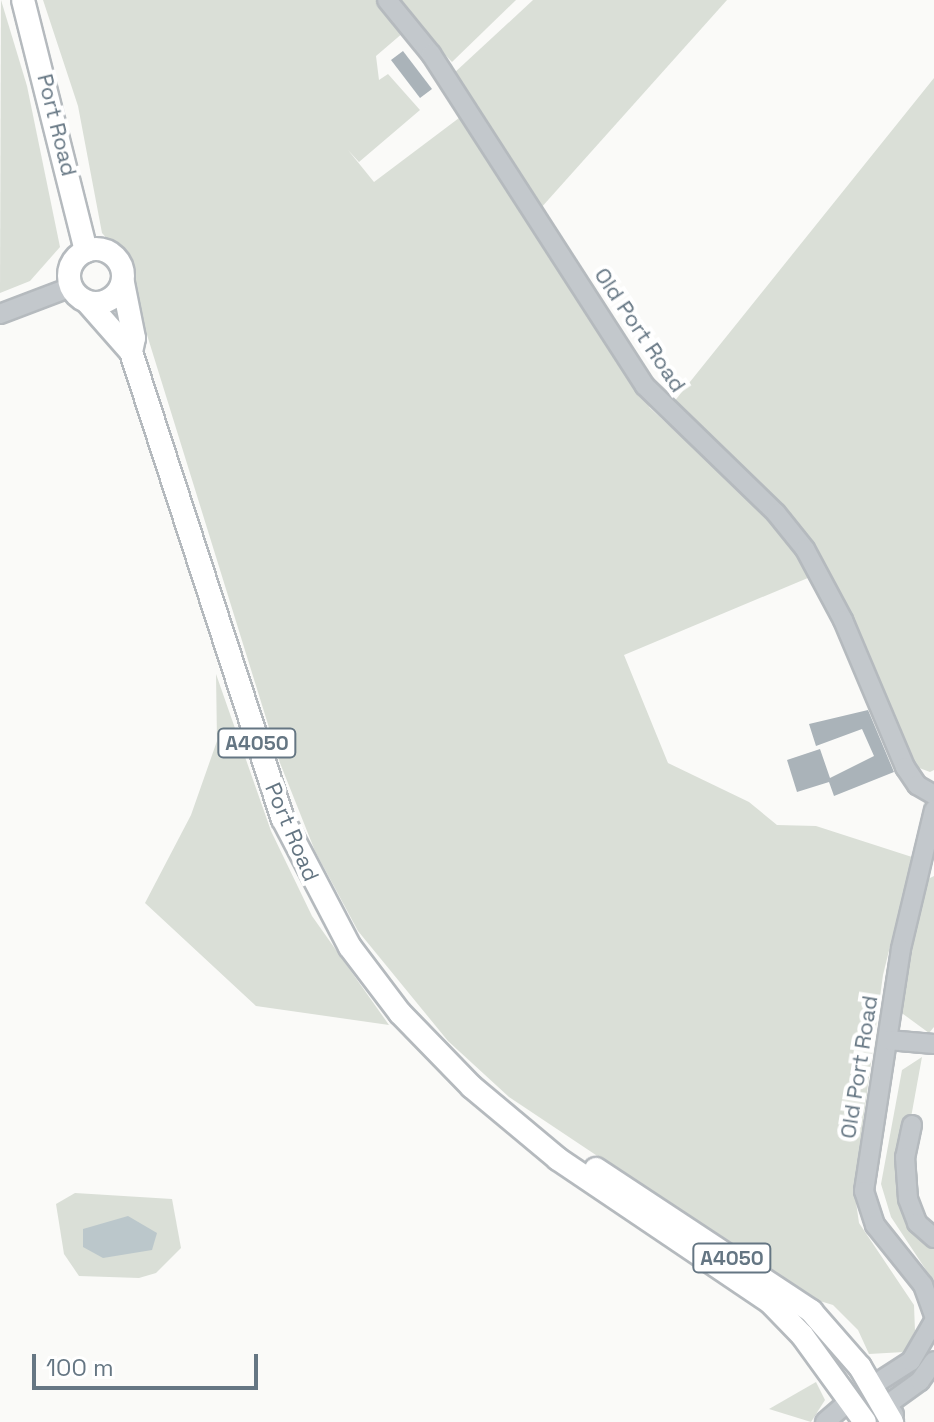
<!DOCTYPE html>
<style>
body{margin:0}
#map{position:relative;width:934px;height:1422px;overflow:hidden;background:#fafaf8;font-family:"Space Grotesk",sans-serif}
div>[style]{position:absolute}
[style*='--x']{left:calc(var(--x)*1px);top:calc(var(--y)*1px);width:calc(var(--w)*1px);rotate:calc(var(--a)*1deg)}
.green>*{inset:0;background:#dadfd7}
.water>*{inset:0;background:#bbc7cb}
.building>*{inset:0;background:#aab3b9}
.roads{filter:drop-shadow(2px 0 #b5babe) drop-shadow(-2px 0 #b5babe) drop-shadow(0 2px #b5babe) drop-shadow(0 -2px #b5babe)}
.minor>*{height:18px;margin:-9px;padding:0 9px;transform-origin:9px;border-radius:9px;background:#c3c8cc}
.major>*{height:22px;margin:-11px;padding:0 11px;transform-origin:11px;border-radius:11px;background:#fff}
.major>.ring{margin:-11px;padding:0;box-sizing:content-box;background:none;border:22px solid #fff;border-radius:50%}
span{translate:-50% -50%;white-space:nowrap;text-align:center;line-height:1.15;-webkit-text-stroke:8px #fff;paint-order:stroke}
.shield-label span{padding:2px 6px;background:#fff;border:2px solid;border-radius:6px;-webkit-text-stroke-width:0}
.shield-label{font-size:20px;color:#657683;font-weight:700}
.street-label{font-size:22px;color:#657683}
.scale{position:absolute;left:32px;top:1354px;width:226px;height:36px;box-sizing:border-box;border:4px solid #657683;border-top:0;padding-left:10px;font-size:24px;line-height:28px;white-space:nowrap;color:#657683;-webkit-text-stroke:6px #fff;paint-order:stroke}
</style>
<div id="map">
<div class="green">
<div style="clip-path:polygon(1px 0,27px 86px,60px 247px,30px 281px,0 293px)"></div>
<div style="clip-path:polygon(43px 0,377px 0,404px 32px,376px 56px,379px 80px,388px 74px,420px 110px,359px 162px,348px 150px,374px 182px,463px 115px,650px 408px,780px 527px,815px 575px,624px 655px,668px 763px,749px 802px,777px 825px,816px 826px,912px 857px,883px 975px,854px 1188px,859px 1223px,914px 1305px,915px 1331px,904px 1352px,869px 1354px,858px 1330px,833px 1305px,810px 1298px,509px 1097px,448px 1041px,358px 931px,315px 851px,280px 763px,134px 293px,133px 268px,102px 233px,78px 106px)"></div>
<div style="clip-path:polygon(393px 0,516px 0,452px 62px)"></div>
<div style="clip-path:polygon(533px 0,727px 0,540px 209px,453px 74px)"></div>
<div style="clip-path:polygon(934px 78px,934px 770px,930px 772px,914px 766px,906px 751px,810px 537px,673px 403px)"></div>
<div style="clip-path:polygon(216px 674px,271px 831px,312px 916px,389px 1025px,256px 1006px,145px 903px,191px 815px,217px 741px)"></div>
<div style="clip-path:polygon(934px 876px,934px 1027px,929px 1033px,899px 1011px,924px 881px)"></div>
<div style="clip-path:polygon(922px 1057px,900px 1178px,934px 1245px,934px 1282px,891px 1217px,881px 1184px,902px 1070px)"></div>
<div style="clip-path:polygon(75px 1193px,172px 1199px,181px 1248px,156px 1273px,139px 1278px,79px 1276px,64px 1254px,56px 1204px)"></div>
<div style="clip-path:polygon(816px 1382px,825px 1400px,811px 1422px,769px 1409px)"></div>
</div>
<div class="water">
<div style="clip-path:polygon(128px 1216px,157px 1233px,152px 1250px,103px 1258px,83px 1247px,83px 1229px)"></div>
</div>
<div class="building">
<div style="clip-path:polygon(403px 51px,432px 89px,420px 98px,391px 60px)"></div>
<div style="clip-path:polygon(868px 710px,894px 772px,834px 796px,829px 782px,797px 792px,787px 760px,820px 749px,830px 778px,874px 756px,862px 729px,816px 746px,809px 724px)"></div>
</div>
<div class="roads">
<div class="minor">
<div style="--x:387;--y:0;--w:70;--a:50.8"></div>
<div style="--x:431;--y:54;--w:395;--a:57.2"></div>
<div style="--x:645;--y:386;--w:182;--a:44.1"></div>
<div style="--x:776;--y:513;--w:46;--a:51.1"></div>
<div style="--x:805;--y:549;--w:81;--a:61.8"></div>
<div style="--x:843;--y:620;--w:160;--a:67.1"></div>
<div style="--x:905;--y:767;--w:22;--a:56"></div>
<div style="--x:917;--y:785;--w:20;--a:30"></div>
<div style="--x:0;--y:314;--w:76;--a:-20.8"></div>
<div style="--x:934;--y:810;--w:143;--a:103.4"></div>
<div style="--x:901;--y:949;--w:245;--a:98.7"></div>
<div style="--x:864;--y:1191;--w:36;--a:72"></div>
<div style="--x:875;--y:1225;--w:77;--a:51.3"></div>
<div style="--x:923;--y:1285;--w:32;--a:70"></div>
<div style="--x:888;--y:1040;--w:46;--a:5"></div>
<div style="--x:912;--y:1125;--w:33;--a:102"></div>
<div style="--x:905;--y:1157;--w:42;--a:85.9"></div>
<div style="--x:908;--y:1199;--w:26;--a:69"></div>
<div style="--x:917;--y:1223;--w:23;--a:41"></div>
<div style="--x:872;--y:1386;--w:46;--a:-32.7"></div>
<div style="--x:911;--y:1361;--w:46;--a:-60.1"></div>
<div style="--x:894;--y:1414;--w:12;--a:-145"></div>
<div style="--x:884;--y:1407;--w:44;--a:-35.8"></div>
<div style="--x:920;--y:1381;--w:24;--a:-55"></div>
<div style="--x:825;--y:1422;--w:28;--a:-41"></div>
</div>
<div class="major">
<div style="--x:23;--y:0;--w:259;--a:75.9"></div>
<div class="ring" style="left:69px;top:249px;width:32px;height:32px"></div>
<div style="--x:123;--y:283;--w:56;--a:78.7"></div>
<div style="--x:134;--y:338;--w:14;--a:102"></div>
<div style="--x:88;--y:303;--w:65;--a:48.7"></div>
<div style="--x:131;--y:352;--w:491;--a:72"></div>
<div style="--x:283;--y:819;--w:144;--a:62.4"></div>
<div style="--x:350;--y:947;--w:83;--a:52.9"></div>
<div style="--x:400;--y:1013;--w:103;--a:45.8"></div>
<div style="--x:472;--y:1087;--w:112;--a:39.9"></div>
<div style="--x:558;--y:1159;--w:256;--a:34"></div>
<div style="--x:770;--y:1302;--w:46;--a:45.9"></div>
<div style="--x:802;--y:1335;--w:107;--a:54.1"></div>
<div style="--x:596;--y:1169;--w:258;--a:33.4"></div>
<div style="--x:811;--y:1311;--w:74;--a:48.8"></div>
<div style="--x:860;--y:1367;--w:64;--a:59.8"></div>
</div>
</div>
<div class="shield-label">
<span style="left:257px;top:743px">A4050</span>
<span style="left:732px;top:1258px">A4050</span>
</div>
<div class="street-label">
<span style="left:57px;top:125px;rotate:76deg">Port Road</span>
<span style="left:640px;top:330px;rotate:56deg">Old Port Road</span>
<span style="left:292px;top:832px;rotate:67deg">Port Road</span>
<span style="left:859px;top:1067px;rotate:-81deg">Old Port Road</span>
</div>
<div class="scale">100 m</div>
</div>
